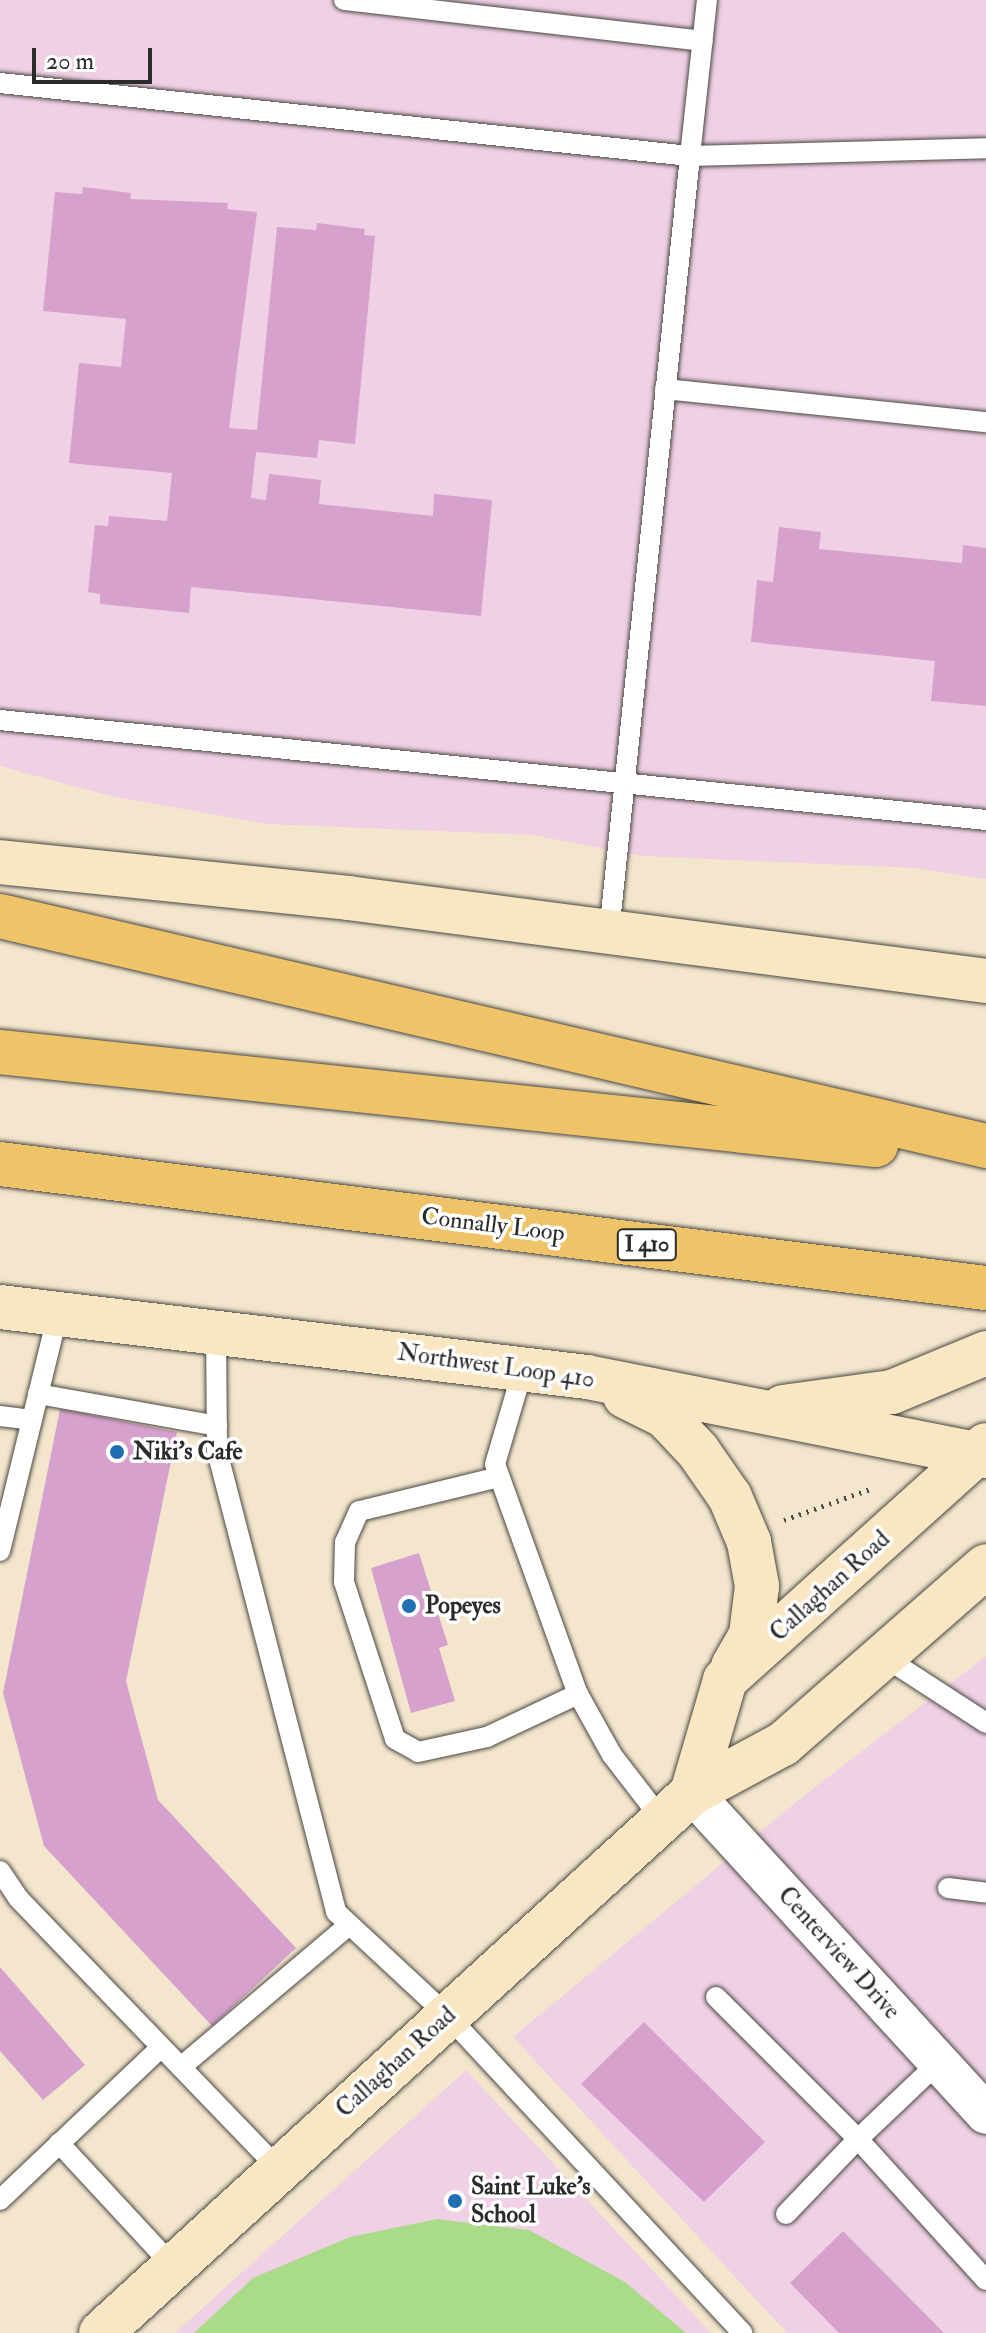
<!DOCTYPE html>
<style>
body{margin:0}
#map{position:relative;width:986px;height:2333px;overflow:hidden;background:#f4e6cd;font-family:"IM FELL Double Pica",serif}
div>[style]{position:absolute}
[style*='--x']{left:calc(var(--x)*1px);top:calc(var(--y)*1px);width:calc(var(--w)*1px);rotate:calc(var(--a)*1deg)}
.built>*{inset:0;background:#f0d0e5}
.green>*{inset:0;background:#aadb89}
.building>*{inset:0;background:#d7a1ce}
.path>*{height:5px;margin-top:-2.5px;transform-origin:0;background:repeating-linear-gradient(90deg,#494743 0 2px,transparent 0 8px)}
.roads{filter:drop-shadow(0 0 2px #494743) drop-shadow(0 0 2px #494743)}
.service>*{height:20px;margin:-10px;padding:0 10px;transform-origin:10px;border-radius:10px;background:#fff}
.minor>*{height:40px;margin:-20px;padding:0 20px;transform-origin:20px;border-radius:20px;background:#fff}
.secondary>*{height:44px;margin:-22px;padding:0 22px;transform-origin:22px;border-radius:22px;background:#f9e7c3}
.motorway>*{height:44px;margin:-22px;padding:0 22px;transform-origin:22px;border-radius:22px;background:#efc469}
.dots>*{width:22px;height:22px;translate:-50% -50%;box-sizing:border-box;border:4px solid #fff;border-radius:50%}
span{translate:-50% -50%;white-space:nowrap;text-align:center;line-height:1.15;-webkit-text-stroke:7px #fff;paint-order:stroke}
.shield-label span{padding:2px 6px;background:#fff;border:2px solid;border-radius:6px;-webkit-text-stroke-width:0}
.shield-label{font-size:22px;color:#2b2b2b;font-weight:700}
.street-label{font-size:24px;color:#2b2b2b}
.poi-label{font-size:24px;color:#2b2b2b;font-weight:700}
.left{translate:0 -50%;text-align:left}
.scale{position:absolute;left:32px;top:48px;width:120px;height:36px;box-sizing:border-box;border:4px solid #2b2b2b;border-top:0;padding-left:10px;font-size:24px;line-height:28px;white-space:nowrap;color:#2b2b2b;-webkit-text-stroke:6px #fff;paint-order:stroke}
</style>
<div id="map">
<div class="built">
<i style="clip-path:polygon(0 0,986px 0,986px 879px,914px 868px,642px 856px,532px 835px,267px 824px,110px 796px,0 766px)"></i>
<i style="clip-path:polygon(986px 1656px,986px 2333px,787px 2333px,513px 2037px,806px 1794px)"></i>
<i style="clip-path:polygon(466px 2070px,711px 2333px,175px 2333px)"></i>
</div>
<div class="green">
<i style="clip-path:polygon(437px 2219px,529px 2230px,625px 2282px,686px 2333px,194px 2333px,253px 2278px,350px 2237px)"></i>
</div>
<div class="building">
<i style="clip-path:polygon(83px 187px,131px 193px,130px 199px,228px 203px,227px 209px,257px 212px,229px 428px,257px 430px,277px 227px,316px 230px,317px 223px,365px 229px,364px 235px,375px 236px,355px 444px,319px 440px,317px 458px,256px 452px,251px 498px,266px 500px,269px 474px,321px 480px,319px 504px,433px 516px,434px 494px,492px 500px,481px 616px,191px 587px,189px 613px,100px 604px,100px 594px,88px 592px,95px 525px,108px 526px,109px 516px,167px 521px,172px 473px,69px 463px,79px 363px,121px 367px,126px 319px,43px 311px,55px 192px,82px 194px)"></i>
<i style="clip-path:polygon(779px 527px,821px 532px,819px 549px,962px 563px,963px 545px,986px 548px,986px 706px,931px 701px,935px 661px,751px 642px,757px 580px,773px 582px)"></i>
<i style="clip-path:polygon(60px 1409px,177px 1432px,126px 1681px,158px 1800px,296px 1948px,212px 2026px,44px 1846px,3px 1693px)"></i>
<i style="clip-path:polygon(419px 1553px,448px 1645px,439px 1648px,455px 1701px,411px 1713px,371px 1568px)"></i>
<i style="clip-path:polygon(0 1967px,85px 2065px,43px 2100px,0 2051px)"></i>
<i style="clip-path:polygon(644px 2022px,765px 2142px,704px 2202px,581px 2084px)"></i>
<i style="clip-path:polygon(843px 2231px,944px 2333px,839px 2333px,790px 2283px)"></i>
</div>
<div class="path">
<i style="--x:784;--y:1520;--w:95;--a:-19.8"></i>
</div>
<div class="roads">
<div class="service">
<i style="--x:344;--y:0;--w:361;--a:6.5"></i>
<i style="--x:0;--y:83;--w:694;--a:6.04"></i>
<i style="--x:690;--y:156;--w:157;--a:-83.8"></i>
<i style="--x:665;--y:389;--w:323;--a:5.9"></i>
<i style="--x:0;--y:720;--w:991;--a:5.79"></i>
<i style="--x:609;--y:933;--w:781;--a:-84.05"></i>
<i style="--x:690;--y:156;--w:296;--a:-1.5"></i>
<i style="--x:216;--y:1330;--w:121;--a:89.5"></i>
<i style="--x:217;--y:1451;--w:476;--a:75.5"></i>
<i style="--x:336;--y:1912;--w:151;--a:42.9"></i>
<i style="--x:447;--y:2015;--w:434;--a:47.1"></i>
<i style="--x:523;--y:1369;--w:99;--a:106.4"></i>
<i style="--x:495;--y:1464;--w:245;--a:70.2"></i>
<i style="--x:578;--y:1694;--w:70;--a:60.9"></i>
<i style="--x:612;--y:1755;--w:82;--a:52.4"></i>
<i style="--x:38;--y:1394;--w:182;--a:10.1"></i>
<i style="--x:0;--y:1416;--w:32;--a:7"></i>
<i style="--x:499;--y:1477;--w:144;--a:166.3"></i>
<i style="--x:359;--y:1511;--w:34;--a:114"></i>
<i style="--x:345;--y:1542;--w:40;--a:91.4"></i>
<i style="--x:344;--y:1582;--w:165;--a:72"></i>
<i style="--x:395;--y:1739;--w:26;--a:29"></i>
<i style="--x:418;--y:1752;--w:71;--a:-12.3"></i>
<i style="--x:487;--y:1737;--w:101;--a:-25.3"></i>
<i style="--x:0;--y:1551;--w:245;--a:-76.3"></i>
<i style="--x:883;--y:1656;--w:123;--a:33"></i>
<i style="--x:0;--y:1871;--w:32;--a:56"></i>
<i style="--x:18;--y:1898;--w:376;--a:46.1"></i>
<i style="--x:948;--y:1888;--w:38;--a:7"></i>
<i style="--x:716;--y:1997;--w:201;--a:45"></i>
<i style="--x:858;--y:2139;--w:112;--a:-43.5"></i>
<i style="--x:181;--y:2067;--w:220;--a:-40.2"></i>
<i style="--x:59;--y:2143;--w:168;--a:47.2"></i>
<i style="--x:0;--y:2200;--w:222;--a:-43.5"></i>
<i style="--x:786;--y:2214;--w:104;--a:-46.2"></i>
<i style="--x:858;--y:2139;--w:190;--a:47.8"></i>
</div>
<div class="minor">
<i style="--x:692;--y:1793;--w:435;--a:47.5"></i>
</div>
<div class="secondary">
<i style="--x:0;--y:862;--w:350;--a:5.9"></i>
<i style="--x:348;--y:898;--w:643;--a:7.41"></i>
<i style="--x:0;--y:1307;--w:591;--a:6.8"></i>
<i style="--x:587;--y:1377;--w:407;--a:11.2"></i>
<i style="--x:625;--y:1396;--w:45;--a:26.6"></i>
<i style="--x:665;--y:1416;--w:48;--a:46.7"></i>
<i style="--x:698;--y:1451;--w:56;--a:55.2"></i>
<i style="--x:730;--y:1497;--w:49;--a:67.1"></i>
<i style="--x:749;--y:1542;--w:45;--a:79.7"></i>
<i style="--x:757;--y:1586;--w:49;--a:97"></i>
<i style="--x:751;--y:1635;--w:36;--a:120"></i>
<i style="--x:783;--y:1407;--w:110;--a:-7.8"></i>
<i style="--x:892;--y:1392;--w:102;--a:-22.5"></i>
<i style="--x:692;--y:1793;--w:118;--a:-73.7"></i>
<i style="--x:725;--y:1680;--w:351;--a:-42"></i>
<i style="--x:101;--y:2333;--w:801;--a:-42.42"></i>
<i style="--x:692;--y:1793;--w:103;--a:-28.3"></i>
<i style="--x:783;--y:1744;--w:270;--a:-41.2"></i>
</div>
<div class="motorway">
<i style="--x:0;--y:916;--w:1012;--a:13.13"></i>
<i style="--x:0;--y:1052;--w:881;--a:6.06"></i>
<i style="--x:0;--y:1164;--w:994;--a:7.17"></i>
</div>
</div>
<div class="dots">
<i style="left:117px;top:1452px;background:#1f6fb2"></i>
<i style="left:409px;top:1606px;background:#1f6fb2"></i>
<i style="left:455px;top:2201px;background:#1f6fb2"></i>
</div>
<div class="shield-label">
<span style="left:647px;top:1245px">I 410</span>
</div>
<div class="street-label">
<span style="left:493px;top:1225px;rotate:7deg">Connally Loop</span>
<span style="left:496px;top:1366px;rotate:8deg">Northwest Loop 410</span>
<span style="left:830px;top:1586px;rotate:-42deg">Callaghan Road</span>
<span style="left:839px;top:1953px;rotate:48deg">Centerview Drive</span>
<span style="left:396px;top:2062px;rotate:-42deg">Callaghan Road</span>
</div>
<div class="poi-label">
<span class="left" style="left:133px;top:1452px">Niki's Cafe</span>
<span class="left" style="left:425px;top:1606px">Popeyes</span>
<span class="left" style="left:471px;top:2201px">Saint Luke's<br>School</span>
</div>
<div class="scale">20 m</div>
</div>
